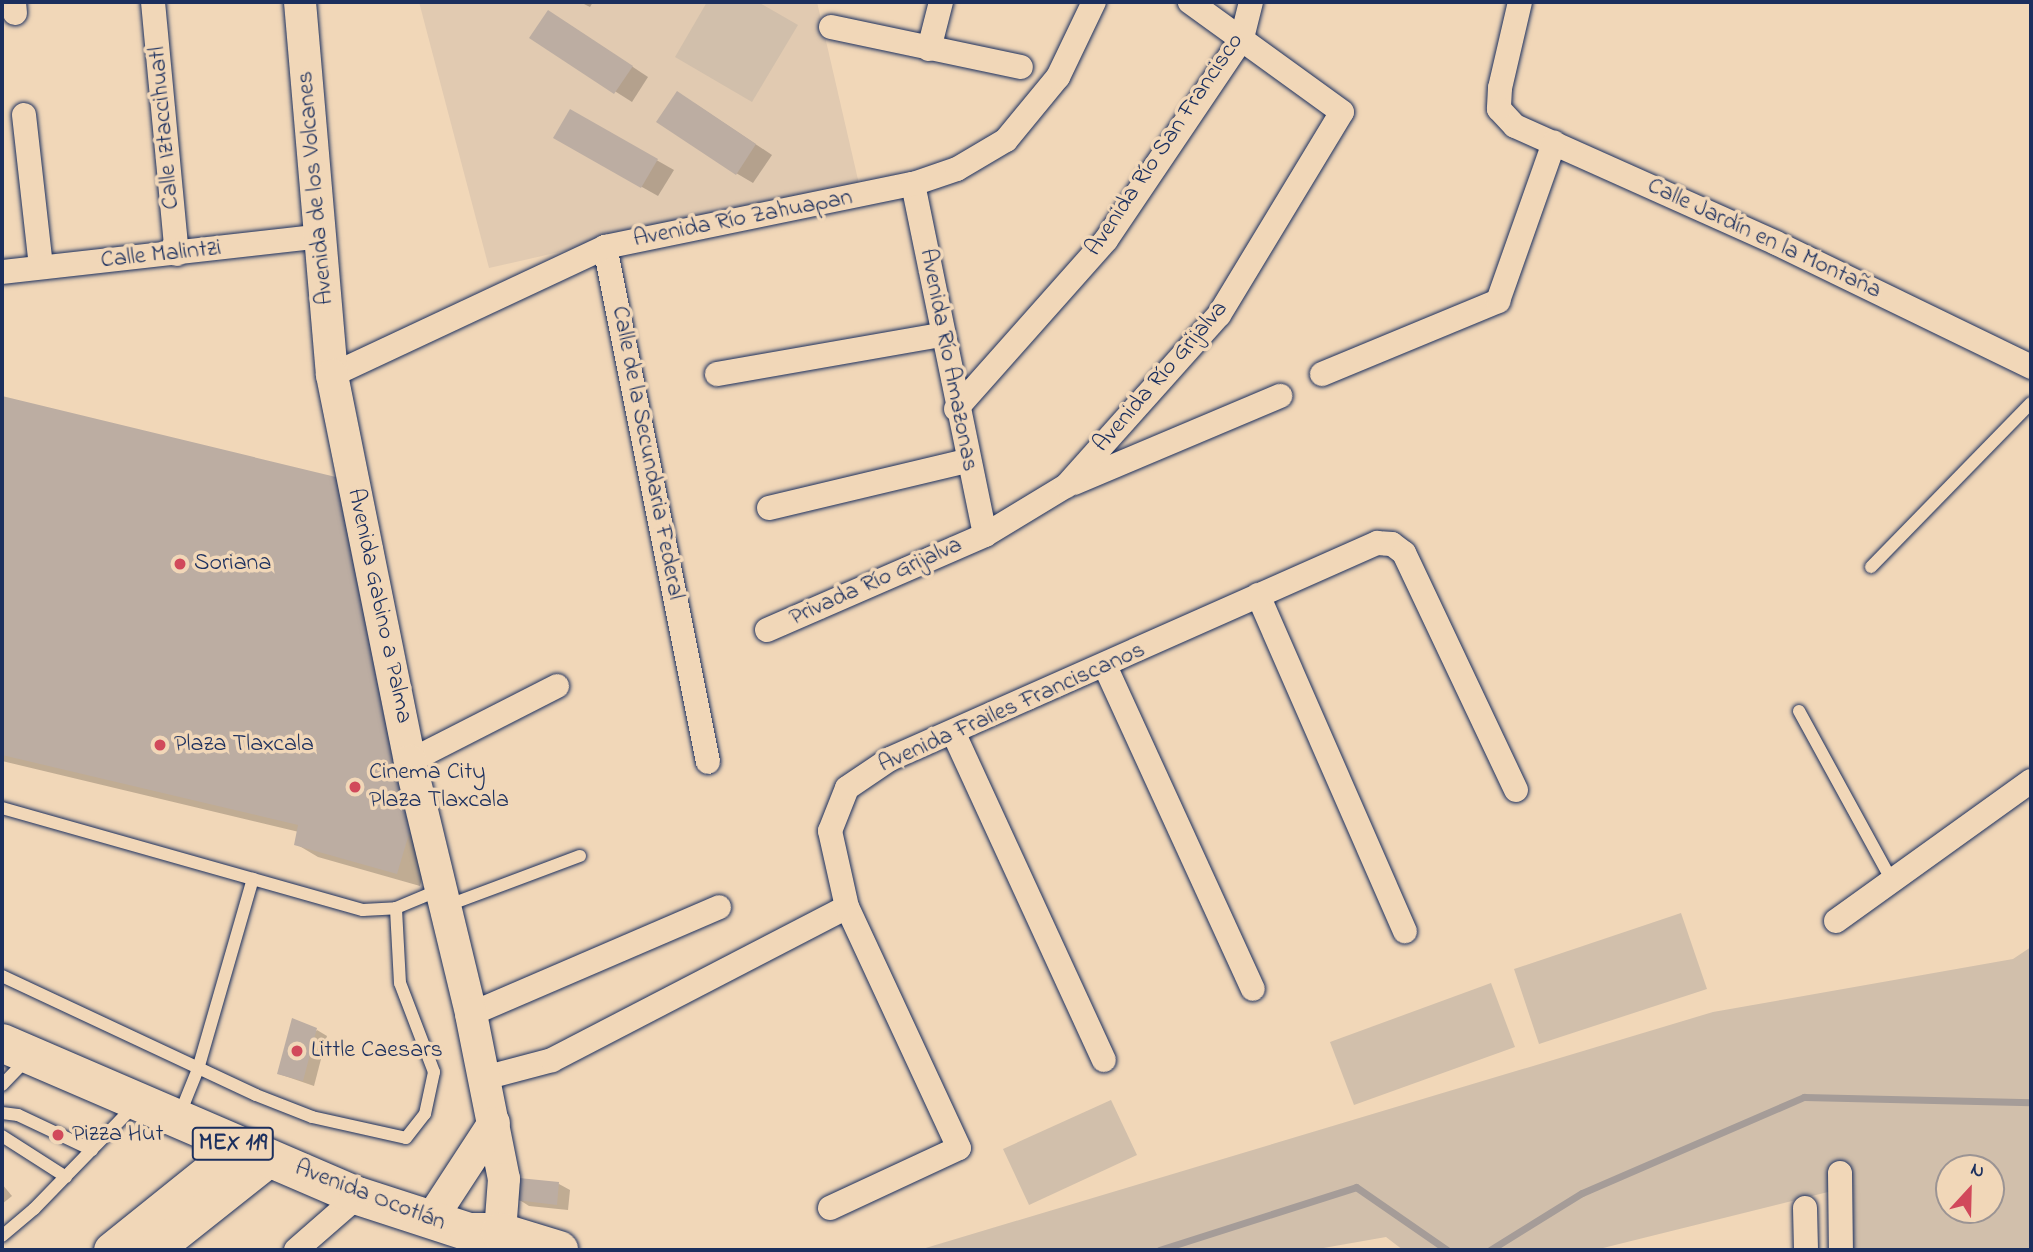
<!DOCTYPE html>
<meta charset="utf-8">
<style>
body{margin:0}
#map{position:relative;width:2033px;height:1252px;overflow:hidden;background:#f1d7b8;font-family:"Indie Flower",sans-serif}
div>[style]{position:absolute}
[style*='--x']{left:calc(var(--x)*1px);top:calc(var(--y)*1px);width:calc(var(--w)*1px);rotate:calc(var(--a)*1deg)}
.built>*{inset:0;background:#e1cab1}
.green>*{inset:0;background:#d1bfab}
.shadow>*{inset:0;background:#0003}
.stream>*{height:7px;margin:-3.5px;padding:0 3.5px;transform-origin:3.5px;border-radius:3.5px;background:#a59c98}
.building>*{inset:0;background:#bcada2}
.roads{filter:drop-shadow(0 0 2px #1b2f5e) drop-shadow(0 0 2px #1b2f5e)}
.service>*{height:12px;margin:-6px;padding:0 6px;transform-origin:6px;border-radius:6px;background:#f1d7b8}
.minor>*{height:24px;margin:-12px;padding:0 12px;transform-origin:12px;border-radius:12px;background:#f1d7b8}
.tertiary>*{height:32px;margin:-16px;padding:0 16px;transform-origin:16px;border-radius:16px;background:#f1d7b8}
.secondary>*{height:35px;margin:-17.5px;padding:0 17.5px;transform-origin:17.5px;border-radius:17.5px;background:#f1d7b8}
.primary>*{height:38px;margin:-19px;padding:0 19px;transform-origin:19px;border-radius:19px;background:#f1d7b8}
.dots>*{width:19px;height:19px;translate:-50% -50%;box-sizing:border-box;border:4px solid #f1d7b8;border-radius:50%}
span{translate:-50% -50%;white-space:nowrap;text-align:center;line-height:1.15;-webkit-text-stroke:7px #f1d7b8;paint-order:stroke}
.shield-label span{padding:2px 5px;background:#f1d7b8;border:2px solid;border-radius:5px;-webkit-text-stroke-width:0}
.shield-label{font-size:23px;color:#1b2f5e;font-weight:700}
.street-label{font-size:24px;color:#1b2f5e}
.poi-label{font-size:24px;color:#1b2f5e}
.left{translate:0 -50%;text-align:left}
.frame{position:absolute;inset:0;border:4px solid #1b2f5e;pointer-events:none}
.north{position:absolute;left:1935px;top:1154px;width:70px;height:70px;box-sizing:border-box;background:#f1d7b8;border:2px solid #9b9494;border-radius:50%;rotate:22deg;font-size:19px;font-weight:700;line-height:28px;text-align:center;color:#1b2f5e}
.north::after{content:'';display:block;margin:auto;width:24px;height:32px;background:#d1495b;clip-path:polygon(50% 0,100% 100%,50% 72%,0 100%)}
</style>
<div id="map">
<div class="built">
<i style="clip-path:polygon(419px 2px,817px 2px,859px 184px,489px 268px)"></i>
</div>
<div class="green">
<i style="clip-path:polygon(707px 2px,758px 2px,798px 25px,752px 102px,675px 57px)"></i>
<i style="clip-path:polygon(1681px 913px,1707px 989px,1539px 1044px,1514px 969px)"></i>
<i style="clip-path:polygon(evenodd,2031px 947px,2031px 1250px,1850px 1250px,1848px 1187px,1595px 1250px,1403px 1250px,1386px 1237px,1312px 1250px,919px 1250px,1713px 1012px,2013px 959px,2031px 947px,1949px 1168px,1991px 1168px,1991px 1210px,1949px 1210px,1949px 1168px)"></i>
<i style="clip-path:polygon(1491px 983px,1515px 1047px,1354px 1105px,1330px 1042px)"></i>
<i style="clip-path:polygon(1111px 1100px,1137px 1155px,1029px 1205px,1003px 1149px)"></i>
</div>
<div class="shadow">
<i style="clip-path:polygon(580px 2px,593px 2px,590px 7px)"></i>
<i style="clip-path:polygon(565px 22px,648px 77px,632px 102px,531px 38px)"></i>
<i style="clip-path:polygon(694px 103px,772px 155px,753px 183px,736px 173px)"></i>
<i style="clip-path:polygon(570px 111px,674px 170px,658px 196px,555px 138px)"></i>
<i style="clip-path:polygon(2px 398px,340px 479px,433px 841px,420px 886px,318px 857px,296px 844px,299px 832px,2px 761px)"></i>
<i style="clip-path:polygon(317px 1030px,327px 1036px,314px 1086px,279px 1074px)"></i>
<i style="clip-path:polygon(2px 1184px,12px 1196px,2px 1204px)"></i>
<i style="clip-path:polygon(559px 1184px,570px 1190px,568px 1210px,529px 1206px,518px 1199px)"></i>
</div>
<div class="stream">
<i style="--x:1159;--y:1250;--w:207;--a:-17.7"></i>
<i style="--x:1356;--y:1187;--w:111;--a:34.7"></i>
<i style="--x:1490;--y:1250;--w:108;--a:-31.8"></i>
<i style="--x:1582;--y:1193;--w:242;--a:-23.4"></i>
<i style="--x:1804;--y:1097;--w:227;--a:1.3"></i>
</div>
<div class="building">
<i style="clip-path:polygon(548px 10px,633px 66px,614px 94px,529px 38px)"></i>
<i style="clip-path:polygon(677px 91px,756px 144px,736px 175px,656px 122px)"></i>
<i style="clip-path:polygon(570px 109px,658px 159px,641px 188px,553px 138px)"></i>
<i style="clip-path:polygon(2px 396px,340px 478px,411px 827px,397px 874px,294px 845px,298px 825px,2px 755px)"></i>
<i style="clip-path:polygon(292px 1018px,317px 1028px,303px 1081px,277px 1074px)"></i>
<i style="clip-path:polygon(519px 1178px,559px 1182px,557px 1205px,516px 1200px)"></i>
</div>
<div class="roads">
<div class="service">
<i style="--x:1871;--y:567;--w:229;--a:-45.7"></i>
<i style="--x:1799;--y:711;--w:194;--a:61.3"></i>
<i style="--x:2;--y:808;--w:375;--a:15.8"></i>
<i style="--x:363;--y:910;--w:33;--a:-3"></i>
<i style="--x:396;--y:908;--w:47;--a:-22.7"></i>
<i style="--x:446;--y:906;--w:143;--a:-20.5"></i>
<i style="--x:2;--y:976;--w:280;--a:25.1"></i>
<i style="--x:256;--y:1095;--w:60;--a:21.4"></i>
<i style="--x:312;--y:1117;--w:96;--a:12.6"></i>
<i style="--x:406;--y:1138;--w:31;--a:-52"></i>
<i style="--x:425;--y:1114;--w:43;--a:-77.9"></i>
<i style="--x:434;--y:1072;--w:95;--a:-110.9"></i>
<i style="--x:400;--y:983;--w:75;--a:-93.1"></i>
<i style="--x:2;--y:1085;--w:36;--a:-46"></i>
<i style="--x:2;--y:1113;--w:16;--a:7"></i>
<i style="--x:18;--y:1115;--w:82;--a:25.3"></i>
<i style="--x:179;--y:1116;--w:51;--a:-68"></i>
<i style="--x:198;--y:1069;--w:198;--a:-73.9"></i>
<i style="--x:2;--y:1136;--w:76;--a:32.6"></i>
<i style="--x:2;--y:1236;--w:42;--a:-40.2"></i>
<i style="--x:34;--y:1209;--w:145;--a:-45.8"></i>
</div>
<div class="minor">
<i style="--x:14;--y:2;--w:11;--a:85"></i>
<i style="--x:153;--y:2;--w:253;--a:84.6"></i>
<i style="--x:1520;--y:2;--w:88;--a:103.1"></i>
<i style="--x:1500;--y:88;--w:21;--a:93"></i>
<i style="--x:1499;--y:109;--w:23;--a:47"></i>
<i style="--x:1515;--y:126;--w:286;--a:24.1"></i>
<i style="--x:1776;--y:243;--w:284;--a:25.9"></i>
<i style="--x:831;--y:27;--w:194;--a:11.9"></i>
<i style="--x:929;--y:49;--w:49;--a:-75.7"></i>
<i style="--x:24;--y:115;--w:153;--a:83.6"></i>
<i style="--x:913;--y:184;--w:358;--a:78.4"></i>
<i style="--x:605;--y:247;--w:525;--a:78.69"></i>
<i style="--x:2;--y:272;--w:321;--a:-6.4"></i>
<i style="--x:717;--y:374;--w:227;--a:-9.9"></i>
<i style="--x:1322;--y:374;--w:191;--a:-22.5"></i>
<i style="--x:1498;--y:301;--w:168;--a:-70.5"></i>
<i style="--x:332;--y:375;--w:302;--a:-25.1"></i>
<i style="--x:605;--y:247;--w:314;--a:-11.6"></i>
<i style="--x:913;--y:184;--w:46;--a:-18.8"></i>
<i style="--x:957;--y:169;--w:57;--a:-30.6"></i>
<i style="--x:1006;--y:140;--w:82;--a:-50.5"></i>
<i style="--x:1058;--y:77;--w:83;--a:-64.4"></i>
<i style="--x:956;--y:409;--w:226;--a:-48.4"></i>
<i style="--x:1106;--y:240;--w:244;--a:-56"></i>
<i style="--x:1242;--y:38;--w:37;--a:-76"></i>
<i style="--x:1074;--y:483;--w:224;--a:-22.9"></i>
<i style="--x:769;--y:508;--w:204;--a:-13.4"></i>
<i style="--x:1258;--y:595;--w:367;--a:66.4"></i>
<i style="--x:767;--y:630;--w:238;--a:-23.5"></i>
<i style="--x:985;--y:535;--w:95;--a:-31.2"></i>
<i style="--x:1066;--y:486;--w:229;--a:-48.2"></i>
<i style="--x:1219;--y:315;--w:237;--a:-58.8"></i>
<i style="--x:1342;--y:112;--w:188;--a:-144.1"></i>
<i style="--x:1105;--y:666;--w:355;--a:65.4"></i>
<i style="--x:953;--y:732;--w:361;--a:65.3"></i>
<i style="--x:410;--y:761;--w:165;--a:-27"></i>
<i style="--x:1836;--y:921;--w:240;--a:-35.7"></i>
<i style="--x:471;--y:1014;--w:270;--a:-23.3"></i>
<i style="--x:484;--y:1078;--w:70;--a:-14.8"></i>
<i style="--x:552;--y:1060;--w:332;--a:-27.4"></i>
<i style="--x:1840;--y:1173;--w:77;--a:89.3"></i>
<i style="--x:830;--y:1208;--w:142;--a:-24.9"></i>
<i style="--x:959;--y:1148;--w:266;--a:-114.9"></i>
<i style="--x:847;--y:907;--w:78;--a:-102.6"></i>
<i style="--x:830;--y:831;--w:46;--a:-68.4"></i>
<i style="--x:847;--y:788;--w:52;--a:-34"></i>
<i style="--x:890;--y:759;--w:533;--a:-23.92"></i>
<i style="--x:1377;--y:543;--w:15;--a:4"></i>
<i style="--x:1392;--y:544;--w:15;--a:37"></i>
<i style="--x:1404;--y:553;--w:262;--a:64.7"></i>
<i style="--x:1805;--y:1208;--w:42;--a:88.6"></i>
<i style="--x:296;--y:1250;--w:82;--a:-41.1"></i>
</div>
<div class="tertiary">
<i style="--x:300;--y:2;--w:374;--a:85.1"></i>
<i style="--x:332;--y:375;--w:394;--a:78.6"></i>
<i style="--x:410;--y:761;--w:260;--a:76.4"></i>
<i style="--x:471;--y:1014;--w:168;--a:78.7"></i>
<i style="--x:504;--y:1179;--w:53;--a:94.3"></i>
<i style="--x:500;--y:1232;--w:20;--a:114"></i>
<i style="--x:430;--y:1221;--w:117;--a:-56.9"></i>
</div>
<div class="secondary">
<i style="--x:111;--y:1250;--w:164;--a:-38.8"></i>
<i style="--x:154;--y:1250;--w:148;--a:-38.4"></i>
</div>
<div class="primary">
<i style="--x:2;--y:1043;--w:387;--a:23.3"></i>
<i style="--x:358;--y:1196;--w:117;--a:18"></i>
<i style="--x:469;--y:1232;--w:31;--a:0"></i>
<i style="--x:500;--y:1232;--w:62;--a:17"></i>
</div>
</div>
<div class="dots">
<i style="left:180px;top:564px;background:#d1495b"></i>
<i style="left:160px;top:745px;background:#d1495b"></i>
<i style="left:355px;top:787px;background:#d1495b"></i>
<i style="left:297px;top:1051px;background:#d1495b"></i>
<i style="left:58px;top:1135px;background:#d1495b"></i>
</div>
<div class="shield-label">
<span style="left:233px;top:1144px">MEX 119</span>
</div>
<div class="street-label">
<span style="left:165px;top:128px;rotate:-95deg">Calle Iztaccihuatl</span>
<span style="left:1165px;top:145px;rotate:-56deg">Avenida Río San Francisco</span>
<span style="left:316px;top:188px;rotate:-95deg">Avenida de los Volcanes</span>
<span style="left:743px;top:219px;rotate:-11deg">Avenida Río Zahuapan</span>
<span style="left:1764px;top:239px;rotate:25deg">Calle Jardín en la Montaña</span>
<span style="left:161px;top:255px;rotate:-6deg">Calle Malintzi</span>
<span style="left:948px;top:360px;rotate:79deg">Avenida Río Amazonas</span>
<span style="left:1161px;top:377px;rotate:-49deg">Avenida Río Grijalva</span>
<span style="left:647px;top:453px;rotate:79deg">Calle de la Secundaria Federal</span>
<span style="left:876px;top:582px;rotate:-24deg">Privada Río Grijalva</span>
<span style="left:379px;top:606px;rotate:78deg">Avenida Gabino a Palma</span>
<span style="left:1012px;top:708px;rotate:-24deg">Avenida Frailes Franciscanos</span>
<span style="left:370px;top:1196px;rotate:21deg">Avenida Ocotlán</span>
</div>
<div class="poi-label">
<span class="left" style="left:194px;top:564px">Soriana</span>
<span class="left" style="left:174px;top:745px">Plaza Tlaxcala</span>
<span class="left" style="left:369px;top:787px">Cinema City<br>Plaza Tlaxcala</span>
<span class="left" style="left:311px;top:1051px">Little Caesars</span>
<span class="left" style="left:72px;top:1135px">Pizza Hut</span>
</div>
<div class="frame"></div>
<div class="north">N</div>
</div>
